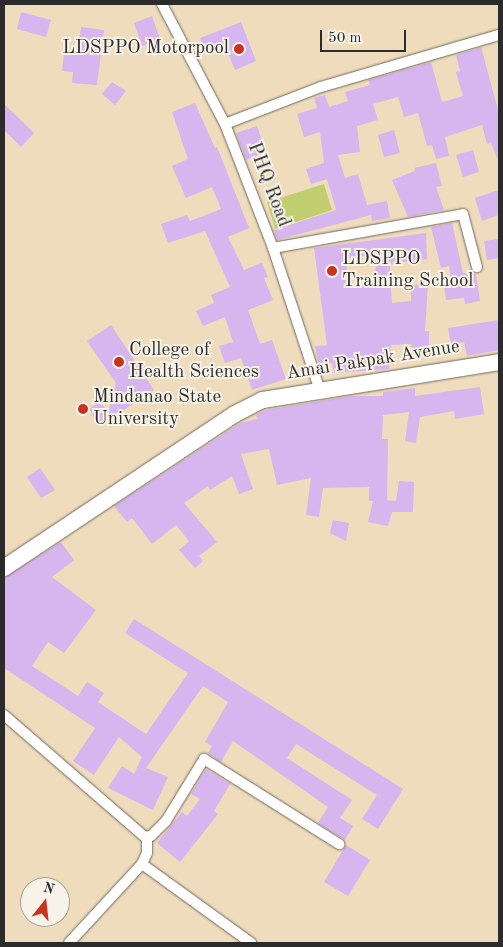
<!DOCTYPE html>
<style>
body{margin:0}
#map{position:relative;width:503px;height:947px;overflow:hidden;background:#efdcbc;font-family:"Old Standard TT",serif}
div>[style]{position:absolute}
[style*='--x']{left:calc(var(--x)*1px);top:calc(var(--y)*1px);width:calc(var(--w)*1px);rotate:calc(var(--a)*1deg)}
.green>*{inset:0;background:#c2cf70}
.building>*{inset:0;background:#d7b5ee}
.roads{filter:drop-shadow(0 0 1px #70695e) drop-shadow(0 0 1px #70695e)}
.minor>*{height:10px;margin:-5px;padding:0 5px;transform-origin:5px;border-radius:5px;background:#fff}
.trunk>*{height:16px;margin:-8px;padding:0 8px;transform-origin:8px;border-radius:8px;background:#fff}
.dots>*{width:14px;height:14px;translate:-50% -50%;box-sizing:border-box;border:2px solid #f7f3e8;border-radius:50%}
span{translate:-50% -50%;white-space:nowrap;text-align:center;line-height:1.15;-webkit-text-stroke:4px #f7f3e8;paint-order:stroke}
.poi-label{font-size:19px;color:#2b2b2b}
.right{translate:-100% -50%;text-align:right}
.left{translate:0 -50%;text-align:left}
.street-label{font-size:19px;color:#2b2b2b}
.frame{position:absolute;inset:0;border:5px solid #2b2b2b;pointer-events:none}
.north{position:absolute;left:20px;top:877px;width:50px;height:50px;box-sizing:border-box;background:#f7f3e8;border:1px solid #a5a39c;border-radius:50%;rotate:16deg;font-size:14px;font-weight:700;line-height:20px;text-align:center;color:#2b2b2b}
.north::after{content:'';display:block;margin:auto;width:18px;height:22px;background:#c8321e;clip-path:polygon(50% 0,100% 100%,50% 72%,0 100%)}
.scale{position:absolute;left:320px;top:30px;width:86px;height:22px;box-sizing:border-box;border:2px solid #2b2b2b;border-top:0;padding-left:6px;font-size:15px;line-height:18px;white-space:nowrap;color:#2b2b2b;-webkit-text-stroke:4px #f7f3e8;paint-order:stroke}
</style>
<div id="map">
<div class="green">
<i style="clip-path:polygon(324px 184px,332px 210px,275px 229px,267px 202px)"></i>
</div>
<div class="building">
<i style="clip-path:polygon(21px 12px,51px 20px,46px 37px,17px 29px)"></i>
<i style="clip-path:polygon(152px 16px,160px 39px,142px 46px,134px 23px)"></i>
<i style="clip-path:polygon(241px 22px,256px 61px,235px 70px,225px 46px,206px 53px,200px 38px)"></i>
<i style="clip-path:polygon(81px 27px,104px 30px,97px 85px,72px 83px,73px 72px,62px 71px,64px 53px,78px 54px)"></i>
<i style="clip-path:polygon(481px 47px,499px 114px,499px 163px,491px 143px,487px 144px,482px 125px,445px 137px,449px 156px,436px 159px,432px 145px,427px 146px,418px 113px,404px 117px,398px 97px,373px 104px,378px 120px,357px 126px,360px 152px,338px 155px,345px 178px,358px 174px,367px 205px,387px 201px,390px 218px,372px 221px,371px 215px,277px 240px,274px 230px,336px 210px,327px 179px,311px 184px,306px 169px,324px 163px,320px 132px,304px 137px,297px 114px,317px 108px,314px 98px,325px 95px,329px 107px,348px 101px,345px 92px,370px 85px,368px 80px,431px 62px,442px 102px,463px 96px,456px 72px,460px 71px,456px 55px)"></i>
<i style="clip-path:polygon(112px 82px,126px 91px,115px 105px,102px 94px)"></i>
<i style="clip-path:polygon(195px 103px,215px 148px,217px 147px,249px 228px,228px 237px,244px 270px,262px 263px,268px 277px,264px 278px,273px 300px,248px 310px,260px 344px,272px 340px,286px 379px,252px 390px,241px 358px,225px 363px,219px 346px,233px 342px,225px 317px,203px 326px,196px 311px,214px 303px,211px 295px,230px 287px,205px 231px,168px 243px,161px 224px,187px 215px,190px 221px,221px 209px,212px 187px,186px 198px,172px 166px,188px 159px,172px 112px)"></i>
<i style="clip-path:polygon(4px 104px,34px 133px,21px 147px,4px 130px)"></i>
<i style="clip-path:polygon(257px 126px,266px 152px,246px 160px,236px 133px)"></i>
<i style="clip-path:polygon(394px 130px,400px 153px,384px 157px,378px 135px)"></i>
<i style="clip-path:polygon(473px 150px,479px 172px,463px 177px,456px 155px)"></i>
<i style="clip-path:polygon(436px 163px,442px 186px,436px 187px,444px 210px,408px 217px,392px 180px,415px 171px,414px 168px)"></i>
<i style="clip-path:polygon(499px 190px,499px 215px,482px 221px,475px 198px)"></i>
<i style="clip-path:polygon(452px 223px,463px 273px,476px 274px,480px 301px,465px 304px,464px 298px,446px 300px,444px 285px,452px 284px,449px 266px,441px 268px,431px 227px)"></i>
<i style="clip-path:polygon(evenodd,426px 233px,427px 259px,390px 264px,390px 279px,392px 303px,411px 301px,411px 285px,428px 284px,425px 331px,429px 331px,429px 351px,412px 351px,411px 344px,391px 345px,389px 369px,334px 373px,332px 363px,319px 365px,315px 346px,327px 345px,314px 248px,426px 233px,374px 255px,377px 282px,348px 286px,346px 258px,374px 255px)"></i>
<i style="clip-path:polygon(499px 239px,499px 258px,487px 260px,484px 241px)"></i>
<i style="clip-path:polygon(499px 320px,499px 350px,467px 356px,464px 342px,451px 345px,448px 328px)"></i>
<i style="clip-path:polygon(111px 325px,154px 390px,100px 426px,89px 409px,100px 401px,108px 412px,116px 383px,87px 341px)"></i>
<i style="clip-path:polygon(480px 387px,484px 414px,455px 419px,454px 411px,420px 417px,416px 443px,405px 441px,409px 412px,383px 415px,382px 439px,388px 439px,387px 500px,396px 501px,399px 481px,414px 482px,413px 512px,392px 512px,388px 526px,368px 522px,373px 501px,369px 501px,369px 487px,323px 488px,319px 517px,306px 515px,311px 478px,277px 485px,269px 449px,241px 454px,253px 489px,239px 494px,232px 476px,210px 490px,208px 486px,184px 503px,217px 542px,199px 556px,203px 561px,195px 568px,179px 550px,189px 541px,176px 525px,152px 544px,132px 518px,127px 522px,114px 506px,240px 423px,257px 419px,256px 415px,266px 410px,351px 396px,383px 396px,383px 392px,415px 388px,415px 396px)"></i>
<i style="clip-path:polygon(40px 468px,55px 490px,41px 498px,27px 477px)"></i>
<i style="clip-path:polygon(333px 520px,349px 523px,346px 541px,330px 533px)"></i>
<i style="clip-path:polygon(61px 542px,74px 560px,52px 577px,96px 610px,64px 653px,48px 642px,32px 666px,78px 696px,87px 682px,104px 693px,98px 702px,146px 734px,188px 673px,125px 633px,134px 619px,403px 789px,378px 829px,362px 819px,377px 795px,296px 744px,287px 758px,352px 800px,340px 818px,353px 826px,345px 840px,318px 823px,328px 807px,233px 741px,221px 762px,208px 753px,212px 746px,205px 742px,228px 702px,203px 686px,146px 768px,168px 777px,153px 810px,108px 788px,122px 766px,134px 774px,142px 757px,119px 737px,94px 775px,73px 761px,95px 728px,4px 668px,4px 578px)"></i>
<i style="clip-path:polygon(206px 769px,230px 784px,214px 811px,218px 814px,180px 862px,157px 843px,182px 812px,187px 816px,200px 799px,191px 794px)"></i>
<i style="clip-path:polygon(346px 845px,370px 860px,348px 896px,324px 882px)"></i>
</div>
<div class="roads">
<div class="minor">
<i style="--x:162;--y:4;--w:136;--a:62.3"></i>
<i style="--x:225;--y:124;--w:133;--a:68.8"></i>
<i style="--x:273;--y:248;--w:147;--a:71.8"></i>
<i style="--x:225;--y:124;--w:103;--a:-21.1"></i>
<i style="--x:321;--y:87;--w:185;--a:-16.3"></i>
<i style="--x:273;--y:248;--w:193;--a:-10.1"></i>
<i style="--x:463;--y:214;--w:55;--a:75.2"></i>
<i style="--x:4;--y:715;--w:186;--a:40.9"></i>
<i style="--x:145;--y:837;--w:6;--a:-9"></i>
<i style="--x:151;--y:836;--w:21;--a:-45"></i>
<i style="--x:166;--y:821;--w:73;--a:-58.5"></i>
<i style="--x:204;--y:759;--w:160;--a:32.2"></i>
<i style="--x:142;--y:864;--w:135;--a:35.9"></i>
<i style="--x:69;--y:943;--w:108;--a:-47.3"></i>
<i style="--x:142;--y:864;--w:12;--a:-66"></i>
<i style="--x:147;--y:853;--w:16;--a:-90"></i>
</div>
<div class="trunk">
<i style="--x:4;--y:568;--w:278;--a:-33.7"></i>
<i style="--x:235;--y:414;--w:31;--a:-27"></i>
<i style="--x:263;--y:400;--w:239;--a:-9.1"></i>
</div>
</div>
<div class="dots">
<i style="left:239px;top:49px;background:#c8321e"></i>
<i style="left:332px;top:271px;background:#c8321e"></i>
<i style="left:119px;top:362px;background:#c8321e"></i>
<i style="left:83px;top:409px;background:#c8321e"></i>
</div>
<div class="poi-label">
<span class="right" style="left:229px;top:49px">LDSPPO Motorpool</span>
<span class="left" style="left:342px;top:271px">LDSPPO<br>Training School</span>
<span class="left" style="left:129px;top:362px">College of<br>Health Sciences</span>
<span class="left" style="left:93px;top:409px">Mindanao State<br>University</span>
</div>
<div class="street-label">
<span style="left:268px;top:185px;rotate:69deg">PHQ Road</span>
<span style="left:373px;top:361px;rotate:-9deg">Amai Pakpak Avenue</span>
</div>
<div class="frame"></div>
<div class="north">N</div>
<div class="scale">50 m</div>
</div>
